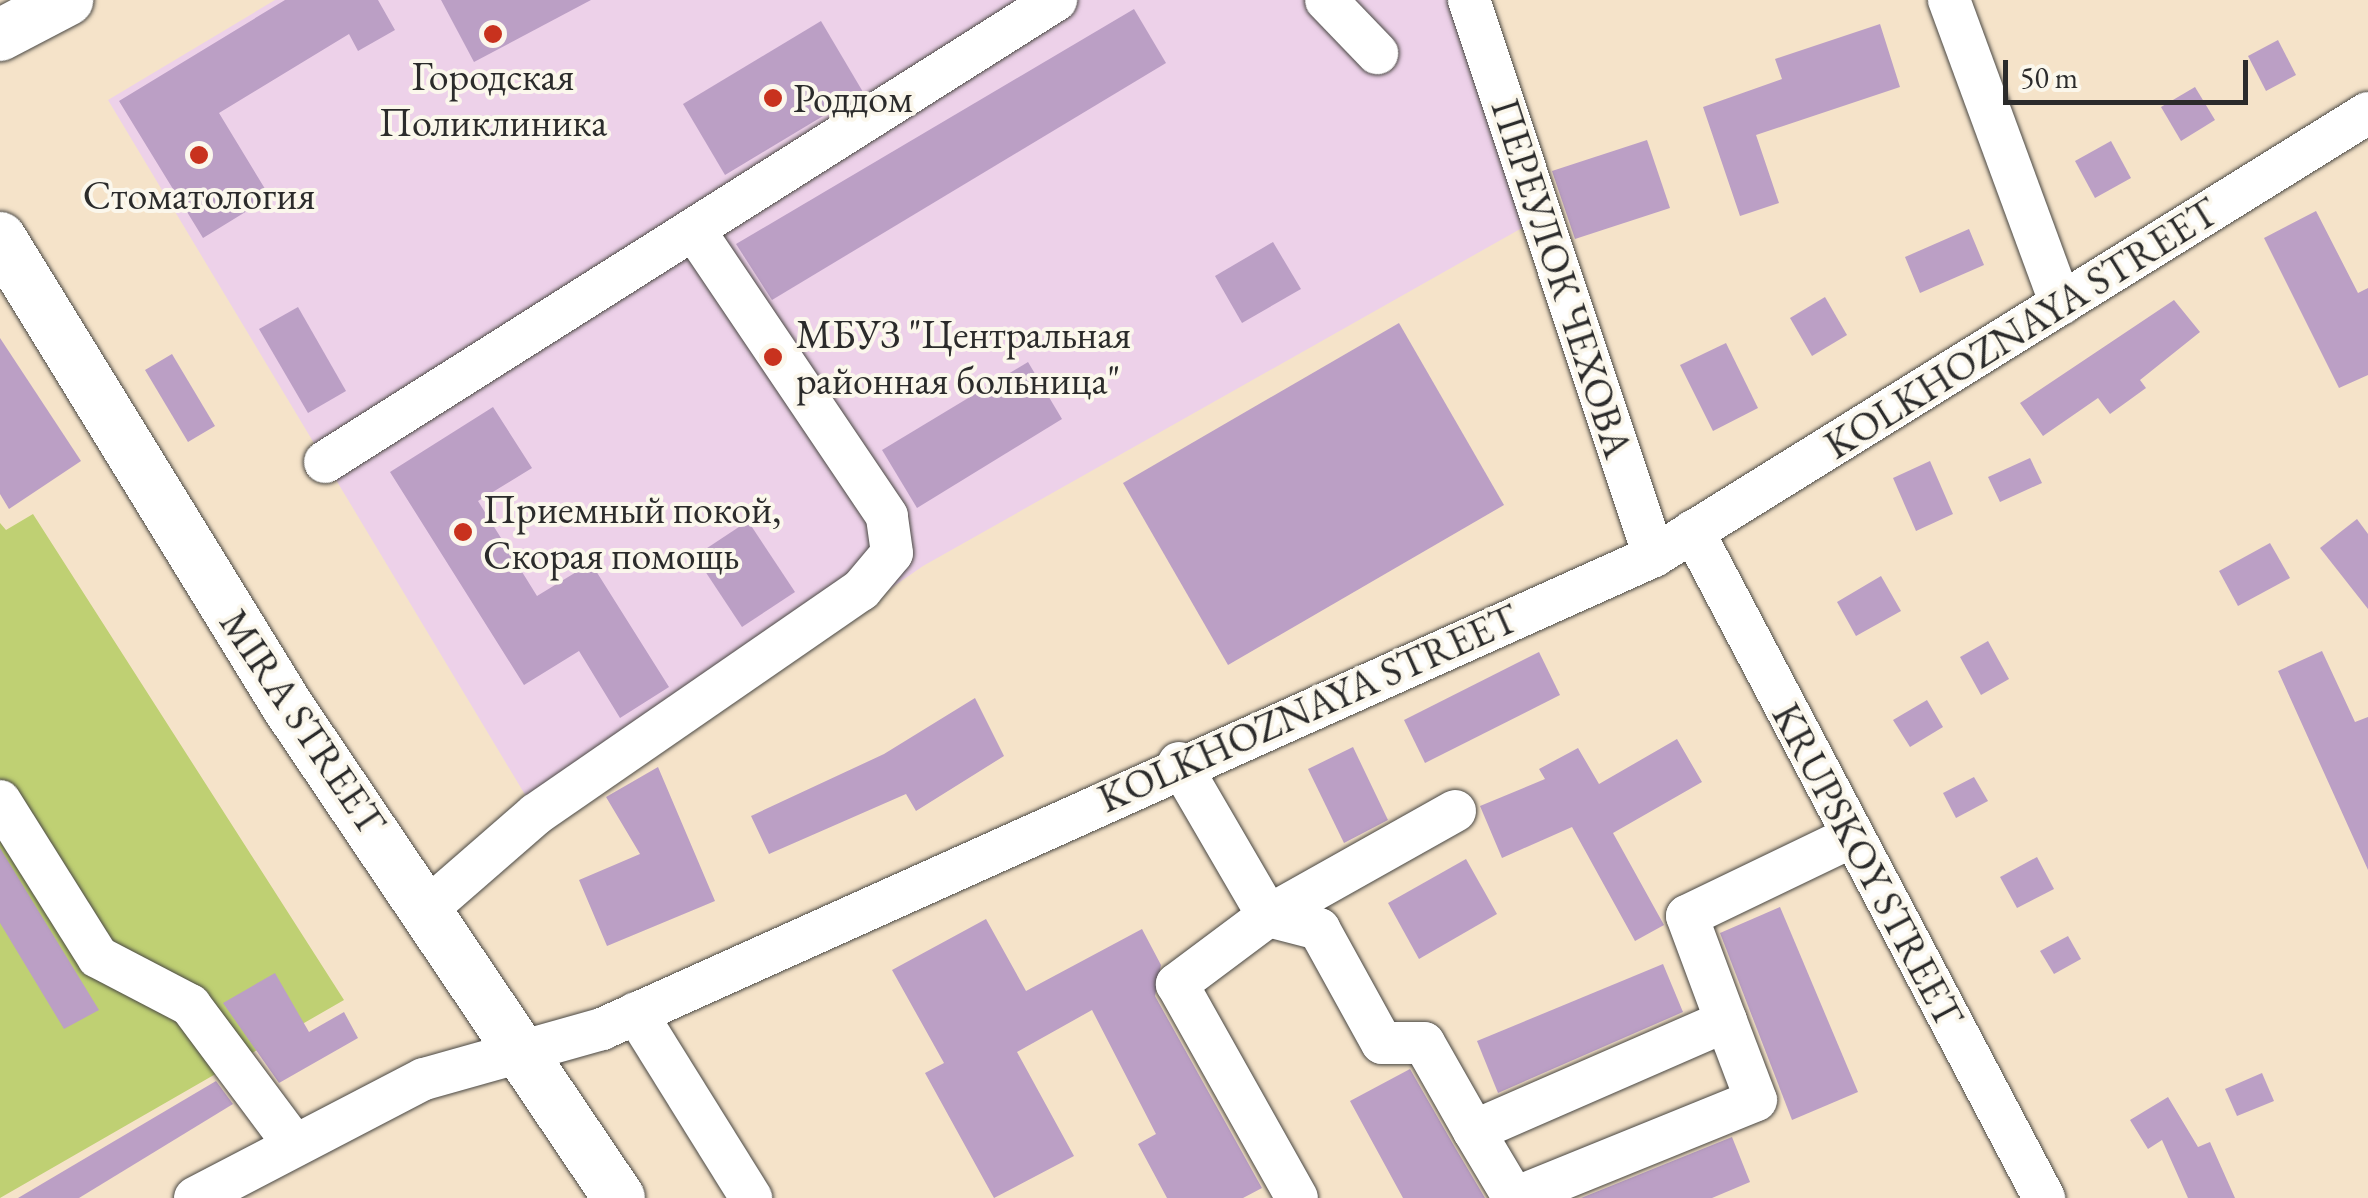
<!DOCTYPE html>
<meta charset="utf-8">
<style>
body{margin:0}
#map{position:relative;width:2368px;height:1198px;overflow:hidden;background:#f5e3c9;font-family:"EB Garamond",serif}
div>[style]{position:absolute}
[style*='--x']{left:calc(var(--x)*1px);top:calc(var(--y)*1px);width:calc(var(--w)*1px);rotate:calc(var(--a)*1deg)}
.built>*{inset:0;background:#edd1e9}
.green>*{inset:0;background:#bfd073}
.building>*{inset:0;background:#bb9fc5}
.roads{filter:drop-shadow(0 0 2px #494743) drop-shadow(0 0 2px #494743)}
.minor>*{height:42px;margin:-21px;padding:0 21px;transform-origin:21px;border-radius:21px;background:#fff}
.major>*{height:52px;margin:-26px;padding:0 26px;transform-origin:26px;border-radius:26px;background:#fff}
.dots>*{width:28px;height:28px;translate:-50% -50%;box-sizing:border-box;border:5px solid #fbf7ec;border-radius:50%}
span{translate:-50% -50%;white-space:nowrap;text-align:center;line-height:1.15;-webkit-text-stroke:8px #fbf7ec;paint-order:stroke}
.poi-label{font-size:40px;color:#2b2b2b}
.left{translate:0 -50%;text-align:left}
.street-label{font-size:40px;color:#2b2b2b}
.scale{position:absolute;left:2003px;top:60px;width:245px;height:45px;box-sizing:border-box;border:5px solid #2b2b2b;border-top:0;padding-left:12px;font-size:30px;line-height:35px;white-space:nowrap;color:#2b2b2b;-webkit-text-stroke:8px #fbf7ec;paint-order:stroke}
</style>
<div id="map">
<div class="built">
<i style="clip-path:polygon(275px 0,1454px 0,1529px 224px,923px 566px,545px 828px,108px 100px)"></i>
</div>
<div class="green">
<i style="clip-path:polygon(33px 514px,344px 1000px,0 1198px,0 523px,6px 530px)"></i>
</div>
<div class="building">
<i style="clip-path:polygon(285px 0,378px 0,395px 30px,358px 51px,349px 34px,219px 113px,270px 197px,203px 238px,119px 101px)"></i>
<i style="clip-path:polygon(441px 0,591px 0,474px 62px)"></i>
<i style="clip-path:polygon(1134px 9px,1166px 63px,772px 300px,736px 244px)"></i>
<i style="clip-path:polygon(821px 21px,863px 92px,725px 175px,683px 104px)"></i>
<i style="clip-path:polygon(1880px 24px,1900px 87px,1756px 135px,1779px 203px,1740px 216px,1703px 107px,1782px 79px,1775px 59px)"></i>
<i style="clip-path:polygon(2278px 40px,2296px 75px,2266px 91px,2248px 56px)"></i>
<i style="clip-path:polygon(2195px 87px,2215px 120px,2181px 141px,2161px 107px)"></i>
<i style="clip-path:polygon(1647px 140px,1670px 208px,1575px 239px,1552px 171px)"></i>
<i style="clip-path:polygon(2111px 141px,2131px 178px,2095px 198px,2075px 161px)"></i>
<i style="clip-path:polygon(2316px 211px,2358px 293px,2368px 288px,2368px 375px,2339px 388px,2264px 238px)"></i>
<i style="clip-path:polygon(1969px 229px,1984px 265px,1920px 293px,1905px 257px)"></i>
<i style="clip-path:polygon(1273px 242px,1301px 289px,1242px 323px,1215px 276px)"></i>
<i style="clip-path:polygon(1825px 297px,1847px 335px,1812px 356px,1790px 318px)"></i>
<i style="clip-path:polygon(2174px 300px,2200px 332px,2140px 380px,2146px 388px,2110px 414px,2098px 398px,2043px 436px,2020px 403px)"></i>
<i style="clip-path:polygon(298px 307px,346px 391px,308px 413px,259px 329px)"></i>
<i style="clip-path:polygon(1399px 323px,1504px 505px,1228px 665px,1123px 483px)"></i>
<i style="clip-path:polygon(0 338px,81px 461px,9px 509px,0 494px)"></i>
<i style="clip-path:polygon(1726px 343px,1758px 408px,1713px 431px,1680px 365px)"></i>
<i style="clip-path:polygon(172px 354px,215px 426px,188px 442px,145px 370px)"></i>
<i style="clip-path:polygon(1028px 362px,1062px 419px,917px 508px,882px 450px)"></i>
<i style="clip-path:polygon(493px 407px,532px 468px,478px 501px,537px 596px,591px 563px,669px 687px,620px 718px,579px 651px,524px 685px,390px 472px)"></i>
<i style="clip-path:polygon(2030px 458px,2042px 483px,2000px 502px,1988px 477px)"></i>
<i style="clip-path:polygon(1930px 461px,1953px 514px,1916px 531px,1893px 478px)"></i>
<i style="clip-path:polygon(2357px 519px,2368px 534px,2368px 609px,2320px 548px)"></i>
<i style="clip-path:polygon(748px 521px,795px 592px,742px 627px,695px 556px)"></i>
<i style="clip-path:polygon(2270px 543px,2290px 578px,2238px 606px,2219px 571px)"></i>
<i style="clip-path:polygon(1881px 576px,1901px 611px,1856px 636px,1837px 602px)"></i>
<i style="clip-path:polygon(1988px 641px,2009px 679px,1981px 695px,1960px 657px)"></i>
<i style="clip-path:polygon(2322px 651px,2355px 722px,2368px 717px,2368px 870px,2278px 671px)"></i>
<i style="clip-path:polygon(1539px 652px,1560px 695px,1425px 763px,1404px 720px)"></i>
<i style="clip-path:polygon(975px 698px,1004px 756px,916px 811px,906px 794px,769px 854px,751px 816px,884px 754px)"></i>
<i style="clip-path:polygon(1927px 700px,1943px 727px,1910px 747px,1893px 720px)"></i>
<i style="clip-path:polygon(1677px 739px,1702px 782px,1613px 833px,1664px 925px,1635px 941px,1572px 827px,1502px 858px,1480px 806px,1545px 779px,1539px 769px,1578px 748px,1599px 784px)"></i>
<i style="clip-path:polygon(1353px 747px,1388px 820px,1344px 843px,1308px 769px)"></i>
<i style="clip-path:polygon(658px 767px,715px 901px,607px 946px,579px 880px,640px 854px,606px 797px)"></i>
<i style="clip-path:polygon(1974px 777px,1988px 801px,1956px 818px,1943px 793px)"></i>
<i style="clip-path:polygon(0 848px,99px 1010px,64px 1029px,0 923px)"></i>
<i style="clip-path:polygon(2037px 857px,2054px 889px,2017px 908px,2000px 877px)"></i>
<i style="clip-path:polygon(1466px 859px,1497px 914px,1419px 959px,1388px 903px)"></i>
<i style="clip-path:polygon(1780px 907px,1858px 1092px,1792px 1120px,1720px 933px)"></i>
<i style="clip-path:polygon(986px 919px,1026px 991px,1142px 929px,1161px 965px,1155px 996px,1262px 1188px,1243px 1198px,1167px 1198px,1138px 1144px,1156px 1134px,1092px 1010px,1017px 1052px,1074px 1156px,994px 1198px,925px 1073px,944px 1063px,892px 970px)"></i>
<i style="clip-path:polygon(2068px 936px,2081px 959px,2054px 974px,2040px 951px)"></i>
<i style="clip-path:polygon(1663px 964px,1683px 1012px,1498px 1093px,1477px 1041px)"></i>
<i style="clip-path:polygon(275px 973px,309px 1032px,344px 1012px,358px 1038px,279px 1083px,223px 1003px)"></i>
<i style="clip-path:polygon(1410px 1069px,1453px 1144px,1485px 1198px,1403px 1198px,1350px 1101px)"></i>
<i style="clip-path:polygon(2262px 1073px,2274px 1101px,2237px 1116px,2225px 1089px)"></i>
<i style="clip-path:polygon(216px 1081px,233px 1104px,79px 1198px,18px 1198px)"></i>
<i style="clip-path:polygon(2168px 1097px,2198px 1147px,2210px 1142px,2235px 1198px,2188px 1198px,2162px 1140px,2148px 1149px,2130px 1120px)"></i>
<i style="clip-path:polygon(1732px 1137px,1750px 1182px,1712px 1198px,1581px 1198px)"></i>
</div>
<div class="roads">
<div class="minor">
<i style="--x:1326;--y:0;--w:74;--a:46.1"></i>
<i style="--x:1469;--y:0;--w:586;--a:71.6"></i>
<i style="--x:1949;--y:0;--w:324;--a:69.8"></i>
<i style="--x:325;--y:462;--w:865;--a:-32.29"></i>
<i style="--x:1693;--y:531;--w:754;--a:62.24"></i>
<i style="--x:1179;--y:763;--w:177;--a:59.8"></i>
<i style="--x:1268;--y:916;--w:114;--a:143.2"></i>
<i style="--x:1177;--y:984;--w:245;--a:60.7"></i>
<i style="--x:0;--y:801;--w:184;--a:57.9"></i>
<i style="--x:98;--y:957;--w:104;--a:27.6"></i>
<i style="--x:190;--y:1005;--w:172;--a:53.3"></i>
<i style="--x:1455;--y:811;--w:214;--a:150.7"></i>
<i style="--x:1268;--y:916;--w:53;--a:14.3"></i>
<i style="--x:1319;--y:929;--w:130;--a:61.1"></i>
<i style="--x:1382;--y:1043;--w:42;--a:0"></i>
<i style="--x:1424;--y:1043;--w:101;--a:60.4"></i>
<i style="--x:1474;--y:1131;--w:275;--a:-23.6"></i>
<i style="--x:1726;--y:1021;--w:112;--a:-110.4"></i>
<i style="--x:1687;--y:916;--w:184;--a:-25.7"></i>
<i style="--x:428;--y:908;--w:143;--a:-41"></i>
<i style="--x:536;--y:814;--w:395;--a:-34.6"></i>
<i style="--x:861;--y:590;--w:48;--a:-50"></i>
<i style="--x:892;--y:553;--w:37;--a:-98"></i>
<i style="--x:887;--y:516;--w:345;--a:-124"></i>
<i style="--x:636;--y:1013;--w:218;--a:58.1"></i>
<i style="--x:1474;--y:1131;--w:78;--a:59.2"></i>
<i style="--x:195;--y:1198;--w:258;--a:-27.5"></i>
<i style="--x:424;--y:1079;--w:185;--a:-15.7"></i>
<i style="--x:602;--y:1029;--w:1153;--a:-24.21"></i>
<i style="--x:1654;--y:556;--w:840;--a:-31.82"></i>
<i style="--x:1515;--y:1198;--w:260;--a:-22.1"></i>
<i style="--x:1756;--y:1100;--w:85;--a:-110.8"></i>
</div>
<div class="major">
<i style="--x:0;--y:35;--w:76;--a:-27.6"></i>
<i style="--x:0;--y:238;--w:550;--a:58.45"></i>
<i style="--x:288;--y:707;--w:592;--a:56.01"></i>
</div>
</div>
<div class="dots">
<i style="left:493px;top:34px;background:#c8321e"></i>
<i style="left:773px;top:98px;background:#c8321e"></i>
<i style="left:199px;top:155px;background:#c8321e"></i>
<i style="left:773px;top:357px;background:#c8321e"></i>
<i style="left:463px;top:532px;background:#c8321e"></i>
</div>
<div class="poi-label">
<span style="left:493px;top:99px">Городская<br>Поликлиника</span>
<span class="left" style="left:793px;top:98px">Роддом</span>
<span style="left:199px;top:195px">Стоматология</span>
<span class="left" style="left:796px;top:357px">МБУЗ "Центральная<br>районная больница"</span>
<span class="left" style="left:483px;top:532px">Приемный покой,<br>Скорая помощь</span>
</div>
<div class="street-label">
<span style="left:1562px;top:278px;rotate:72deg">ПЕРЕУЛОК ЧЕХОВА</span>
<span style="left:2021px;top:328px;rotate:-32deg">KOLKHOZNAYA STREET</span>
<span style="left:1308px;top:708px;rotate:-24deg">KOLKHOZNAYA STREET</span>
<span style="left:303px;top:722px;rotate:56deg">MIRA STREET</span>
<span style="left:1868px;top:865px;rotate:62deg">KRUPSKOY STREET</span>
</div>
<div class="scale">50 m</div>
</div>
